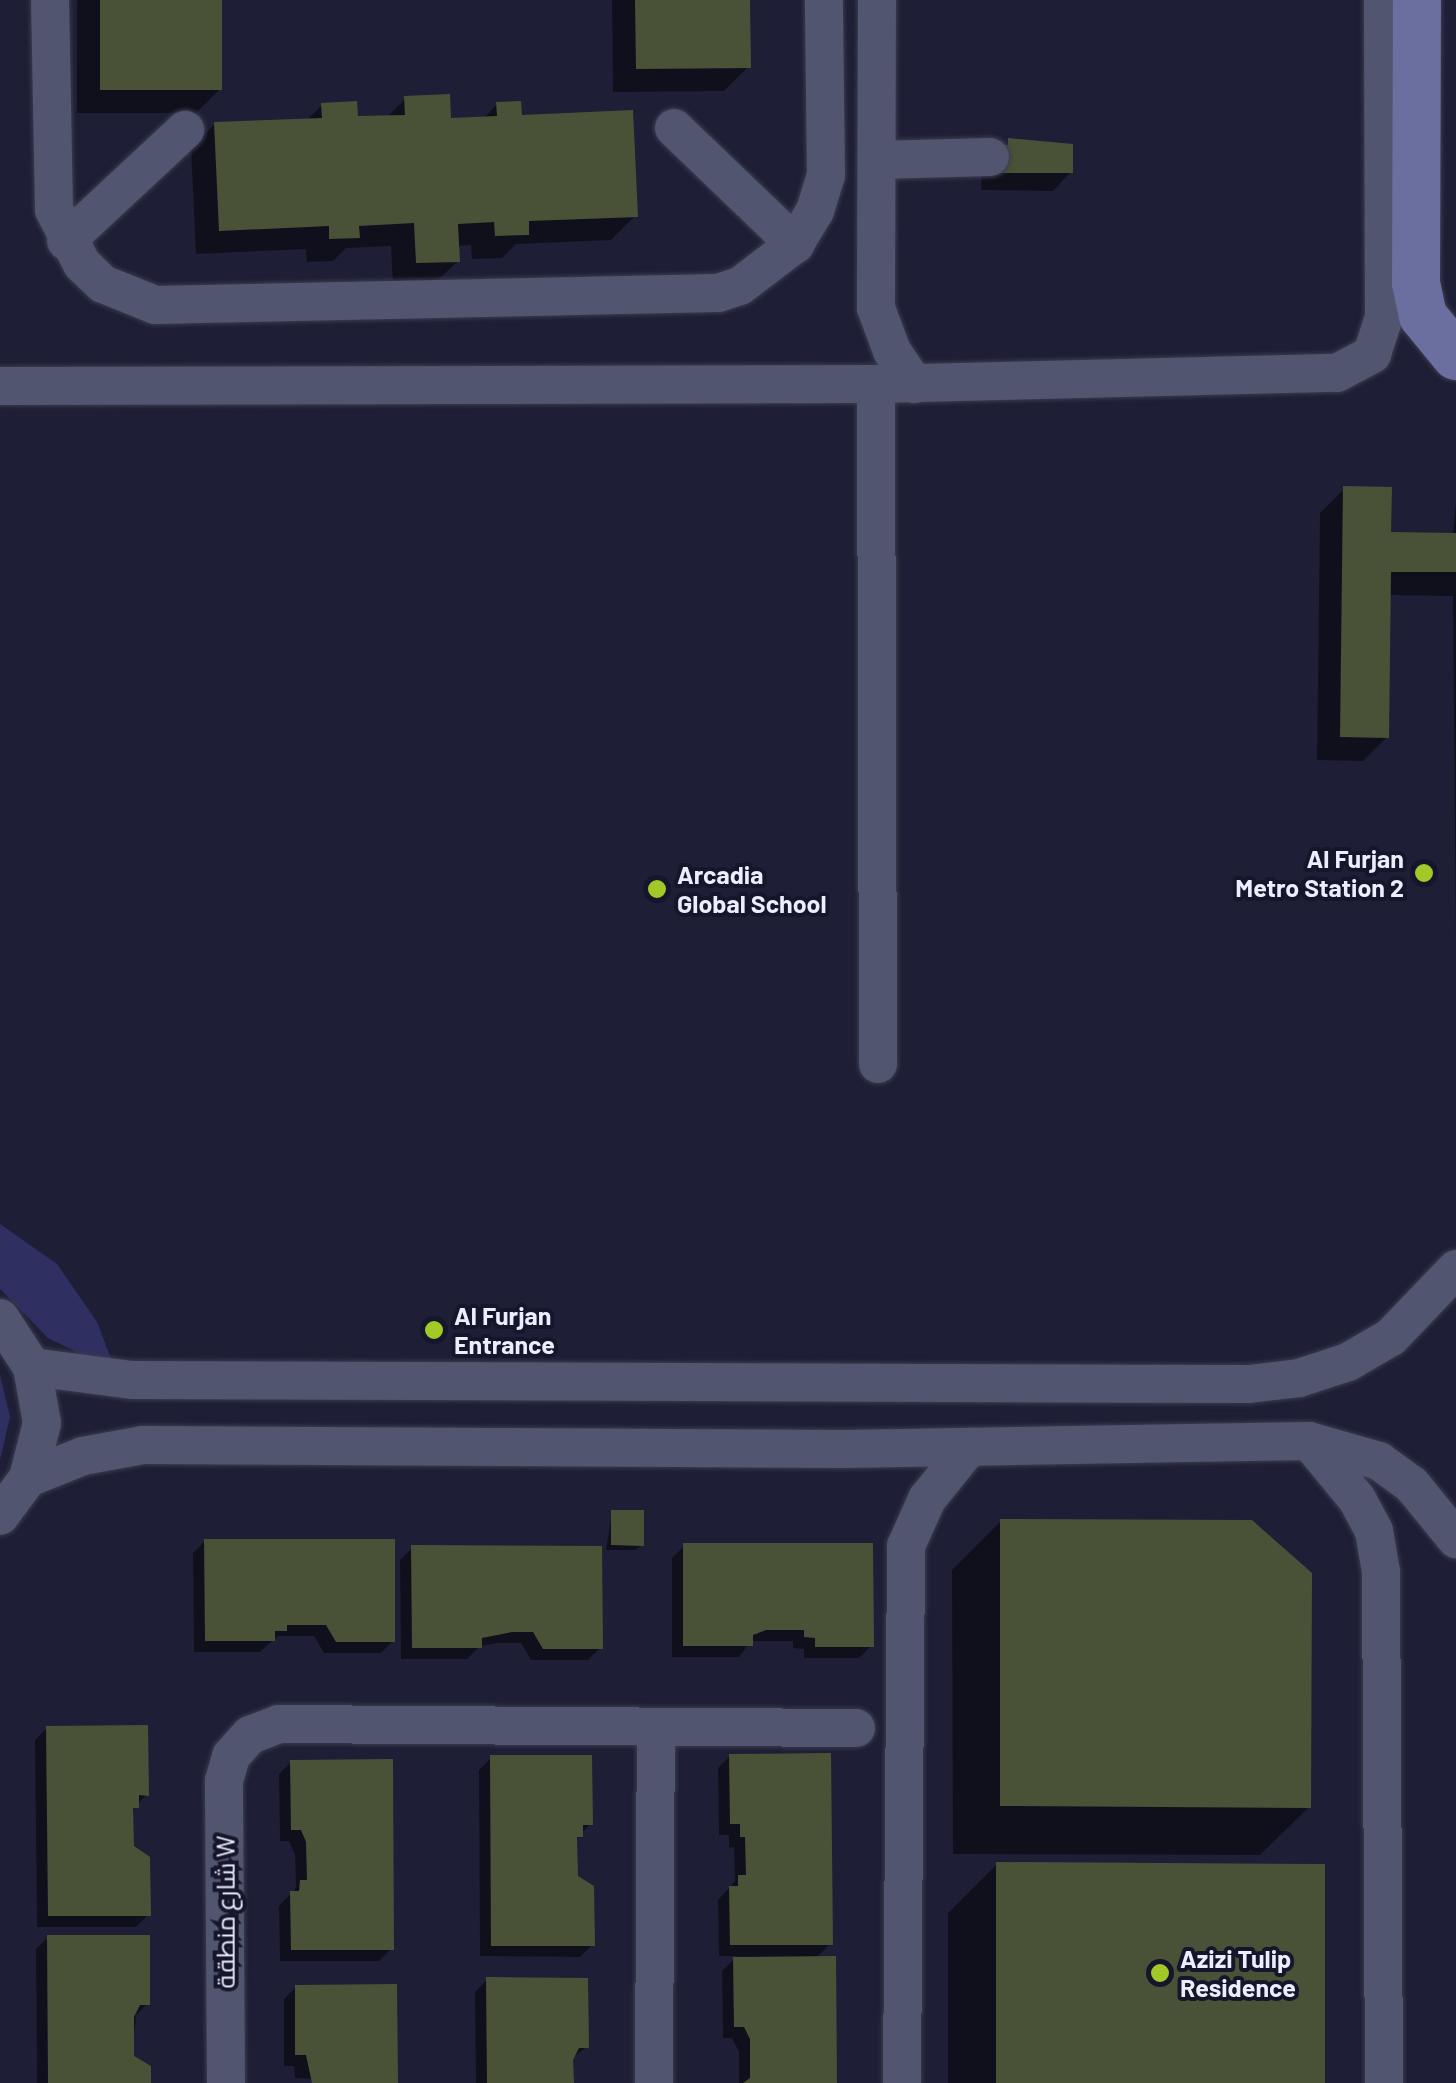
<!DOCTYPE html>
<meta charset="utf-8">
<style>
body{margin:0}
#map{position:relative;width:1456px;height:2083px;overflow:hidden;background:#1e1f36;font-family:Barlow,Cairo,sans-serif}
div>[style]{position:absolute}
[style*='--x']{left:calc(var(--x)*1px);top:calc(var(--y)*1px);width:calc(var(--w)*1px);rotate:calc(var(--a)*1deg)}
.green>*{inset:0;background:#2f2f61}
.shadow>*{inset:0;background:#0007}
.building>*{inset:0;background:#495237}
.roads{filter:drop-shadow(0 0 2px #3a3b4e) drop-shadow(0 0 2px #3a3b4e)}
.minor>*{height:38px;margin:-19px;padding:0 19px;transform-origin:19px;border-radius:19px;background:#52556f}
.major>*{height:48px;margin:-24px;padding:0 24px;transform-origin:24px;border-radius:24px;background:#6b6f9f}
.dots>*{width:28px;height:28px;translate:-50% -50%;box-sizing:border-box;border:5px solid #15152b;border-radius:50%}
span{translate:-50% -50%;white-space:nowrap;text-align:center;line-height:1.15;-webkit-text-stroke:8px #15152b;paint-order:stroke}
.poi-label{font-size:25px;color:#eceefe;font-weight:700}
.right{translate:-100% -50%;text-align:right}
.left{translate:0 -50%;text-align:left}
.street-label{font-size:25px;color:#eceefe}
</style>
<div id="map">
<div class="green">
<i style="clip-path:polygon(0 1224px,57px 1264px,97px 1322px,112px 1361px,91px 1359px,48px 1338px,0 1289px)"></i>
<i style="clip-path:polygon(0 1375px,10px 1417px,0 1460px)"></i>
</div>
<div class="shadow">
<i style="clip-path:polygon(77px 0,220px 0,220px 89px,196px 113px,77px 113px)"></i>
<i style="clip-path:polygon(612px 0,748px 0,748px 67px,724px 91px,613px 92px)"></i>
<i style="clip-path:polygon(405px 99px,449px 120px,483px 119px,497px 104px,635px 216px,611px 240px,516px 244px,502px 258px,472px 259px,471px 245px,457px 246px,458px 261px,434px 284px,393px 286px,391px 246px,346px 248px,333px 261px,307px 262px,306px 249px,196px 254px,191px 148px,215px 124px,306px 121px,322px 105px,355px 119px,386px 118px)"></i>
<i style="clip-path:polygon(982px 166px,1071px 172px,1053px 191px,981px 190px)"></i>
<i style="clip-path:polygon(1344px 489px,1389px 535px,1453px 535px,1456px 503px,1456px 944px,1453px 596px,1388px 595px,1387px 737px,1363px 761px,1317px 760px,1320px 513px)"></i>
<i style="clip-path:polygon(612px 1512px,642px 1545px,636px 1550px,606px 1550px)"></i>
<i style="clip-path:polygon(1001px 1521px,1309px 1807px,1260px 1855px,953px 1854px,952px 1570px)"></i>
<i style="clip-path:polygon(205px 1541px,393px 1641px,381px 1653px,324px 1653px,314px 1636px,278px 1636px,260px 1652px,194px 1652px,193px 1553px)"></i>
<i style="clip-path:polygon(684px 1546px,871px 1646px,859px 1658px,804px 1658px,804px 1649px,793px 1648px,793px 1641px,751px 1641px,739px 1657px,672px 1657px,672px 1558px)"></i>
<i style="clip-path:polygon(412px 1548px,600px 1648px,588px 1660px,531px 1660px,521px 1643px,498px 1643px,480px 1646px,467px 1659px,401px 1659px,400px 1560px)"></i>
<i style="clip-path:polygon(47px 1728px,146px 1795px,131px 1812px,131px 1848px,148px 1915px,136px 1927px,37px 1927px,35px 1740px)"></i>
<i style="clip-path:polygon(730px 1756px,830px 1944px,815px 1959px,834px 2083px,739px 2083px,739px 2052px,732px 2038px,723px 2038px,722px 1971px,737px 1956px,719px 1956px,718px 1900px,735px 1881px,734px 1847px,729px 1848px,729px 1835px,719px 1835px,718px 1768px)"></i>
<i style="clip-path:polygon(491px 1758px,590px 1824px,574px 1842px,575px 1877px,592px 1945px,580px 1957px,480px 1956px,479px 1770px)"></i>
<i style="clip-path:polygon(291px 1762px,391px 1949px,379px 1961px,280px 1961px,279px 1906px,296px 1888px,295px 1855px,289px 1841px,280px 1841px,279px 1774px)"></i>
<i style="clip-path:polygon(997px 1864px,1322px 2083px,948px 2083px,948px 1913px)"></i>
<i style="clip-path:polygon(48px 1937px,147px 2004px,136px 2015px,132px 2057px,149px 2083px,37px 2083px,36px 1949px)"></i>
<i style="clip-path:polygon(487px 1980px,587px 2047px,571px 2059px,571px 2083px,476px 2083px,475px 1992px)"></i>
<i style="clip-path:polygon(296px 1987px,395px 2083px,295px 2078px,294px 2066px,284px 2066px,284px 1999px)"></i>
</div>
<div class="building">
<i style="clip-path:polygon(100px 0,222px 0,222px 90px,100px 90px)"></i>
<i style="clip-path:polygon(635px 0,750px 0,751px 68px,636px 69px)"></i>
<i style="clip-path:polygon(450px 94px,451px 118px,497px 116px,496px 102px,521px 101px,522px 115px,633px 110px,638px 217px,529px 221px,529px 235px,495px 236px,494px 222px,458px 224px,460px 262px,416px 263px,414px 223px,359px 226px,360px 238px,329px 239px,329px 226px,219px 231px,214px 122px,322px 118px,321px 103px,357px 101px,358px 116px,405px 115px,404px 96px)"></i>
<i style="clip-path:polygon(1008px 138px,1073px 144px,1073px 173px,998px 173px,999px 145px,1008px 145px)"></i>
<i style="clip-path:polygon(1343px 486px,1392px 487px,1391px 532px,1456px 533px,1456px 572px,1391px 572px,1389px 738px,1340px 737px)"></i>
<i style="clip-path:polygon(611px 1510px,644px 1510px,644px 1546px,611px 1545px)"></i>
<i style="clip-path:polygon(1000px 1519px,1252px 1520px,1312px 1573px,1311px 1808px,1000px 1806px)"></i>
<i style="clip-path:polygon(204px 1539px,395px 1539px,395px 1642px,336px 1642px,326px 1625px,287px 1625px,287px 1631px,275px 1631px,275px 1641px,205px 1641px)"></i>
<i style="clip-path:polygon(683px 1543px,873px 1543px,874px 1647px,815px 1647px,815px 1638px,804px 1637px,804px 1630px,766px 1630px,753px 1635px,753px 1646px,683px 1646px)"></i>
<i style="clip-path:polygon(411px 1545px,602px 1546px,603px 1649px,543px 1649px,533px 1632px,512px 1632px,482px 1638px,482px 1648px,412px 1648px)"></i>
<i style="clip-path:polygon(148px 1725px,149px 1796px,139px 1795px,139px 1808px,133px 1808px,134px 1846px,150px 1857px,151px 1916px,48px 1916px,46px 1726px)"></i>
<i style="clip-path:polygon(831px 1753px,833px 1945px,730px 1945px,729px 1886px,738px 1886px,738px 1875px,746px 1875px,745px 1837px,740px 1837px,740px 1824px,730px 1824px,729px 1754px)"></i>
<i style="clip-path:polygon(490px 1755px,592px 1755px,593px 1825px,583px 1825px,583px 1837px,577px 1837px,578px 1876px,594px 1886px,595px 1946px,491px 1946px)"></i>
<i style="clip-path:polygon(393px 1759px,394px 1950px,291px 1950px,290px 1891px,299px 1891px,300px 1880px,307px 1880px,306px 1842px,301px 1830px,291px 1830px,290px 1760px)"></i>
<i style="clip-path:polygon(996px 1862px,1325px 1864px,1325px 2083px,996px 2083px)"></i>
<i style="clip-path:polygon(47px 1935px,150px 1935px,150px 2005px,140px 2005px,134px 2017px,134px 2056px,151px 2066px,151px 2083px,48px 2083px)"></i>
<i style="clip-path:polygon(836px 1956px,837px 2083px,743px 2083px,750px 2078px,750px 2039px,744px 2027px,734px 2027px,733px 1957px)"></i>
<i style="clip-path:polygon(486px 1977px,588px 1978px,589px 2048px,579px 2048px,573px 2060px,574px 2083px,487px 2083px)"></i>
<i style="clip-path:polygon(397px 1984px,398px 2083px,312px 2083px,306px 2055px,295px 2055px,295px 1985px)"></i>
</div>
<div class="roads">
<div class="minor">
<i style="--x:50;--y:0;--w:210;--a:88.9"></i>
<i style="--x:54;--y:210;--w:61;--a:62.6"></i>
<i style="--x:82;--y:264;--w:29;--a:44"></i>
<i style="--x:103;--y:284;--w:56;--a:22"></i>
<i style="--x:155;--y:305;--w:563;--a:-1.22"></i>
<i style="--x:718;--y:293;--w:23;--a:-18"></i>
<i style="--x:740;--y:286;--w:69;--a:-37.4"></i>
<i style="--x:795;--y:244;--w:39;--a:-59"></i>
<i style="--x:815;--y:211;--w:38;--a:-73"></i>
<i style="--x:826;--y:175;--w:175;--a:-90.7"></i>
<i style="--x:877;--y:0;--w:308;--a:90.2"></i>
<i style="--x:876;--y:308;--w:46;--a:69.6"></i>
<i style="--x:892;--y:351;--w:40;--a:56"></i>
<i style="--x:674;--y:128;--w:168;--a:43.8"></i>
<i style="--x:877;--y:160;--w:113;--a:-1.5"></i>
<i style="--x:66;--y:241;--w:163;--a:-43"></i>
<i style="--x:876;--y:384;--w:680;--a:89.83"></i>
<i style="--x:0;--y:386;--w:876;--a:-0.13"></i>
<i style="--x:876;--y:384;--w:461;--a:-1.4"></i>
<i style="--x:1337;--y:373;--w:40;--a:-28"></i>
<i style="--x:1372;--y:354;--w:40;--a:-72"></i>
<i style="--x:1384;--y:316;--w:316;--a:-90.2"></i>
<i style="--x:0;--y:1318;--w:59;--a:56.9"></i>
<i style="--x:32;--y:1367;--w:57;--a:79.9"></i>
<i style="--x:42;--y:1423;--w:57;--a:104.3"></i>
<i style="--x:28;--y:1478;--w:47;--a:126.4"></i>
<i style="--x:32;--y:1367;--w:101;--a:7.4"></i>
<i style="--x:132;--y:1380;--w:1117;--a:0.21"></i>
<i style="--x:1249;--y:1384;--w:50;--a:-6.8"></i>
<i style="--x:1299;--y:1378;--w:52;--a:-18.1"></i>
<i style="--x:1348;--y:1362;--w:50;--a:-30.2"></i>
<i style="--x:1391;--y:1337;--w:94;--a:-46.3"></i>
<i style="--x:1309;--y:1441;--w:75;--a:50.4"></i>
<i style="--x:1357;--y:1499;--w:36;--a:62"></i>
<i style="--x:1374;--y:1531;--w:42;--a:80.3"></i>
<i style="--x:1381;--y:1572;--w:511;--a:89.66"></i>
<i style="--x:28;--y:1478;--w:59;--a:-21.8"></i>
<i style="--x:83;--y:1456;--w:61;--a:-10.4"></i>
<i style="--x:143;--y:1445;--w:701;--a:0.33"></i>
<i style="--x:844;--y:1449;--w:465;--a:-1"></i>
<i style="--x:1309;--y:1441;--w:73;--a:15.9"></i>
<i style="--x:1379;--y:1461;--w:41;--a:36"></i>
<i style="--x:1412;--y:1485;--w:70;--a:50.8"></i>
<i style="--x:226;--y:2083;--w:302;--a:-90.4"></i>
<i style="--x:224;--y:1781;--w:26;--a:-74"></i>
<i style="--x:231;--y:1756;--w:28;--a:-48"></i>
<i style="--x:250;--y:1735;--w:31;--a:-21"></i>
<i style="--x:279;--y:1724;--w:577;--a:0.4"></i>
<i style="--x:654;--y:2083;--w:356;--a:-89.7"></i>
<i style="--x:902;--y:2083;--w:537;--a:-89.57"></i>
<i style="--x:906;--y:1546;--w:51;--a:-65.9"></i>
<i style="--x:927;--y:1499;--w:67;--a:-51.1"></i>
</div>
<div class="major">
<i style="--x:1417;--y:0;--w:283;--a:90.2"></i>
<i style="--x:1416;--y:283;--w:34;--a:78"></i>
<i style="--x:1423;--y:316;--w:52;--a:50.5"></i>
</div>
</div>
<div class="dots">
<i style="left:1424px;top:873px;background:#a2c928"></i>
<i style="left:657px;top:889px;background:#a2c928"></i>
<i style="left:434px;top:1330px;background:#a2c928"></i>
<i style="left:1160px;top:1973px;background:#a2c928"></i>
</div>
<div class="poi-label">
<span class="right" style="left:1404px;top:873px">Al Furjan<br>Metro Station 2</span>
<span class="left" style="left:677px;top:889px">Arcadia<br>Global School</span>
<span class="left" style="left:454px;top:1330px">Al Furjan<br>Entrance</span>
<span class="left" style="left:1180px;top:1973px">Azizi Tulip<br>Residence</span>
</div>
<div class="street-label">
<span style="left:225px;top:1912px;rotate:-90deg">شارع منطقة W</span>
</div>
</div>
